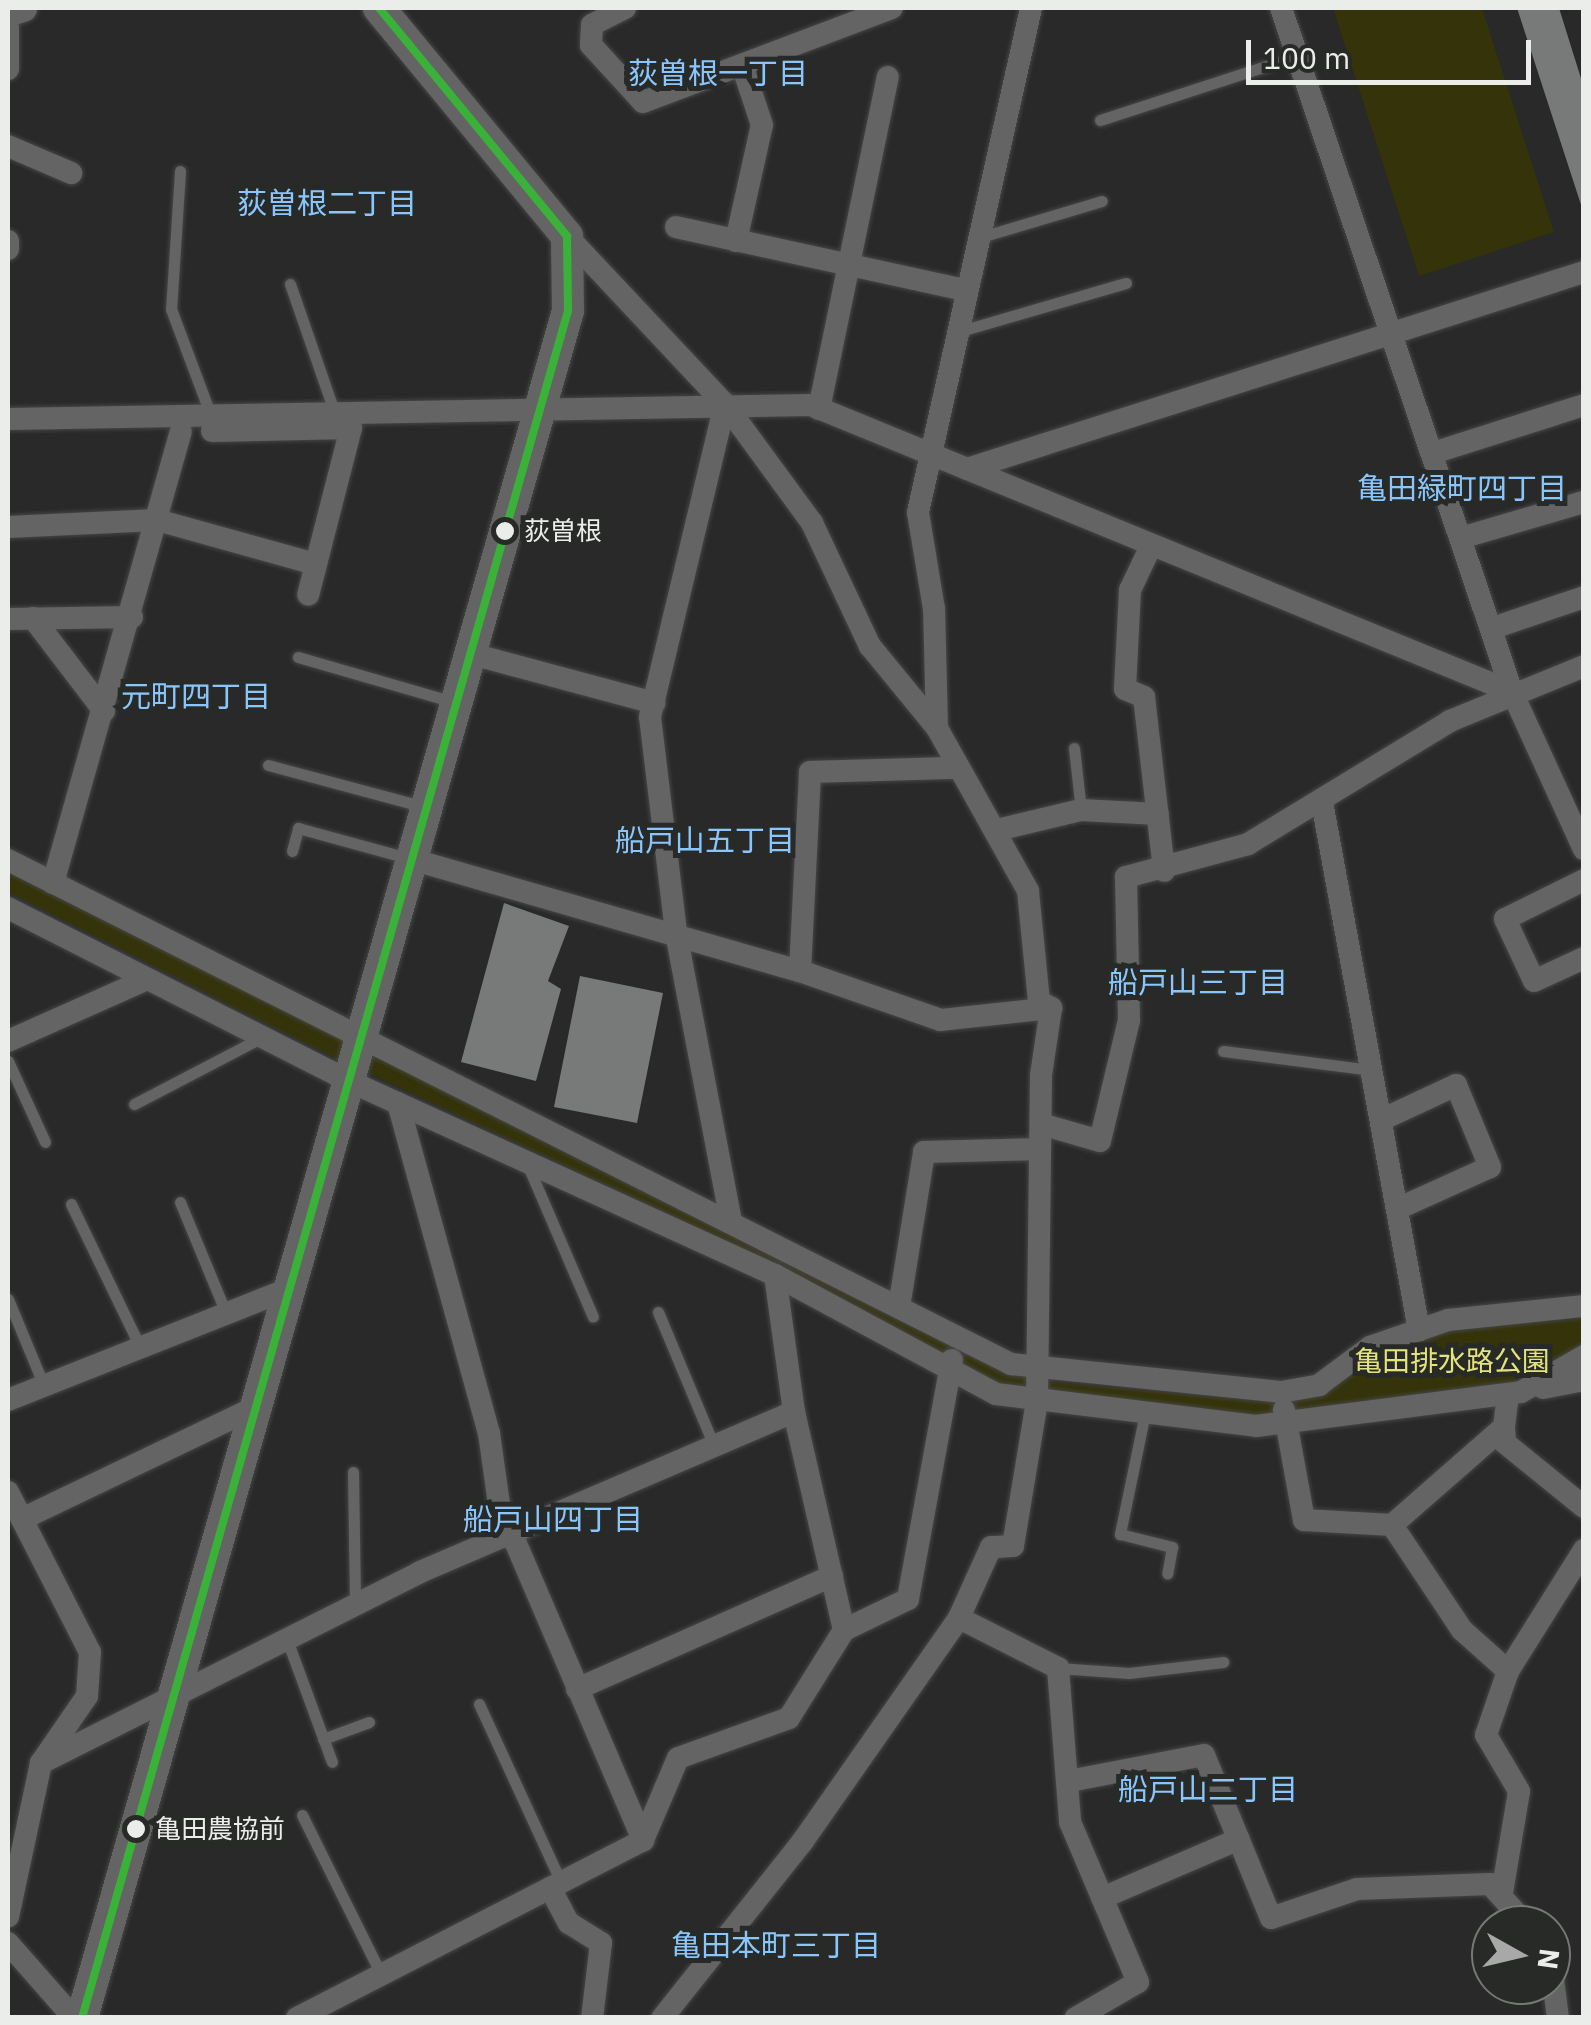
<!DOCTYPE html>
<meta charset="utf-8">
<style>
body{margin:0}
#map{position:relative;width:1591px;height:2025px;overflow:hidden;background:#282928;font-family:"IBM Plex Sans","Noto Sans JP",sans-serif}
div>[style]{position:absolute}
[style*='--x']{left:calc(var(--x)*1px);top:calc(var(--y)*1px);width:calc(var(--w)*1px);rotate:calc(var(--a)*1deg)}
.green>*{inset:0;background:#343309}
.building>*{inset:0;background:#787a79}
.roads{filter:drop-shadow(0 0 2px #454645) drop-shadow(0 0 2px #454645)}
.service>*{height:11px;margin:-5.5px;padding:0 5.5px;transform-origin:5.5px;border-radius:5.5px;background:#636463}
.minor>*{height:22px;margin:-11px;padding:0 11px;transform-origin:11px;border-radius:11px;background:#636463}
.tertiary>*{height:28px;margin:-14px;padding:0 14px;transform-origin:14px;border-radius:14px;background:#636463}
.secondary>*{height:32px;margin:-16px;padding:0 16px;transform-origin:16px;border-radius:16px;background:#636463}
.bus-1>*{height:8px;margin:-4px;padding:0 4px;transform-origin:4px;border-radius:4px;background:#3ab23a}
.dots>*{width:28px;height:28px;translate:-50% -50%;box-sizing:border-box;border:5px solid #272a27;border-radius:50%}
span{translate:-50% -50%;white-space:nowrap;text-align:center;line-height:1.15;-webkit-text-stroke:10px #272a27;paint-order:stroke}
.bus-label{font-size:26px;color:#ebedeb}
.left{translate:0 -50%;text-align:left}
.park-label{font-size:28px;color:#e3e37b}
.neighbourhood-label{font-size:30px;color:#8ac6fd}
.frame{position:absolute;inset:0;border:10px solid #ebedeb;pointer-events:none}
.north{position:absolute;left:1471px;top:1905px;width:100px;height:100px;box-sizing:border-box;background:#272a27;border:2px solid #757875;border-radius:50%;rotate:98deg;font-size:28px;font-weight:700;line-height:40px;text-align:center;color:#ebedeb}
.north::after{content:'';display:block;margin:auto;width:35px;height:45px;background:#a7a8a7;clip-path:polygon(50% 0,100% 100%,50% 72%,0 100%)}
.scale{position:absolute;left:1246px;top:40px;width:285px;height:45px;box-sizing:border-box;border:5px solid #ebedeb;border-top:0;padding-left:12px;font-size:30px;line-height:35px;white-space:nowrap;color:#ebedeb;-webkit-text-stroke:8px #272a27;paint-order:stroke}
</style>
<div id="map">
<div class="green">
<i style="clip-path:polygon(1333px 8px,1482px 8px,1554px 232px,1419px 276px)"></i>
<i style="clip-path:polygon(8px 867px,1029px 1378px,1037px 1388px,998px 1385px,783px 1268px,321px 1051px,8px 892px)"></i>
<i style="clip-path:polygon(1583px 1319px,1583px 1349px,1505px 1387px,1256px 1416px,1048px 1394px,1049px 1382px,1282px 1402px,1375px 1351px,1449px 1328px)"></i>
</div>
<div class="building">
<i style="clip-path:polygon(1517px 8px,1559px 8px,1584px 88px,1584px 214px)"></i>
<i style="clip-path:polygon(504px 903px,569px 926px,548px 981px,561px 989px,536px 1081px,461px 1062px)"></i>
<i style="clip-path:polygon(580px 976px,663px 993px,637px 1123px,554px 1107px)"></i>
</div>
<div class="roads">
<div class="service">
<i style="--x:1100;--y:120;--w:207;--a:-18"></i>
<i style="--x:180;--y:171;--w:138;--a:93.7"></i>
<i style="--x:171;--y:309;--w:114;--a:69.5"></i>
<i style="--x:981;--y:237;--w:126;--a:-16.6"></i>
<i style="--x:290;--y:284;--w:134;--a:70.9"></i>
<i style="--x:957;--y:332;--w:176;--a:-16.2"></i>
<i style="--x:298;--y:657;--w:162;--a:16.1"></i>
<i style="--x:1074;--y:748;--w:62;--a:83.6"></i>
<i style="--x:268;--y:765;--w:163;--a:15"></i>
<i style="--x:292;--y:851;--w:24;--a:-75"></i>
<i style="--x:298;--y:828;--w:117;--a:15.3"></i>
<i style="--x:1223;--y:1051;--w:149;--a:7.3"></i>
<i style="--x:8;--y:1061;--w:89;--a:65.4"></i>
<i style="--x:134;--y:1104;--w:143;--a:-27.5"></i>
<i style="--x:528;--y:1166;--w:164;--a:66.7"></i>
<i style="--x:180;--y:1202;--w:120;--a:67.5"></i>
<i style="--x:71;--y:1204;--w:159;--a:64.2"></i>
<i style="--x:8;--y:1299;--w:94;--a:67.5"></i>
<i style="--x:658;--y:1312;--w:147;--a:67.3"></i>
<i style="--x:1145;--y:1413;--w:124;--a:101.7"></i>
<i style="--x:1120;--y:1534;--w:54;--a:14"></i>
<i style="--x:1172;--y:1547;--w:27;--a:100"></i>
<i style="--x:353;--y:1472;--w:130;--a:89.1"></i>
<i style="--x:286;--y:1637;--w:133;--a:69.8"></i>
<i style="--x:1058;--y:1668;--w:71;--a:4"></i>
<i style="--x:1129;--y:1673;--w:95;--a:-6.7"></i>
<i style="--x:479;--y:1704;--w:196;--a:65.3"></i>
<i style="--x:323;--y:1739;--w:49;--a:-20.3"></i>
<i style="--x:302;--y:1815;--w:178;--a:63.6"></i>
</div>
<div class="minor">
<i style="--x:625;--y:8;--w:37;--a:153"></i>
<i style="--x:592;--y:25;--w:20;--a:93"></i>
<i style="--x:591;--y:45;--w:77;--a:47.6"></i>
<i style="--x:643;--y:102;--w:266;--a:-20.7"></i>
<i style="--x:1281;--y:8;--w:722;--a:71.34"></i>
<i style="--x:1512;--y:692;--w:173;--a:65.4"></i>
<i style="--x:8;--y:28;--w:41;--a:90"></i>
<i style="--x:8;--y:146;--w:69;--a:23.2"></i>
<i style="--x:676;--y:227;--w:295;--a:12.3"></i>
<i style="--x:567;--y:236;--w:231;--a:46.8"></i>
<i style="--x:725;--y:404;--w:147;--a:53.8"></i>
<i style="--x:812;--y:523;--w:136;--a:64.8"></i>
<i style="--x:870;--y:646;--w:106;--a:50.7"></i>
<i style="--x:937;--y:728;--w:187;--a:60.8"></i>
<i style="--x:1028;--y:891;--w:111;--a:84.3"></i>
<i style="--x:1039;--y:1001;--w:14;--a:30"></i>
<i style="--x:1051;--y:1008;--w:68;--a:98.5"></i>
<i style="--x:1041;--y:1075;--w:326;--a:90.7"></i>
<i style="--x:1037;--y:1401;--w:147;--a:99.4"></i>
<i style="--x:1013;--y:1546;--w:22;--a:177"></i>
<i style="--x:991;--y:1547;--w:78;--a:114.3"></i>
<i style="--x:959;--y:1618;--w:272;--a:125"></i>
<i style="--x:803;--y:1841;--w:226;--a:128.5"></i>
<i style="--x:8;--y:241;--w:8;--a:90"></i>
<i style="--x:736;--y:241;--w:119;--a:-77.4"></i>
<i style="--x:762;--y:125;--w:63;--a:-108.4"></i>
<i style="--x:725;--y:404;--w:322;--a:103.5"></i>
<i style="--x:650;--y:717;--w:218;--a:83.1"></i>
<i style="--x:676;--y:933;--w:293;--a:79.2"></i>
<i style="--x:819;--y:409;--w:339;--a:-78.3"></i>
<i style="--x:8;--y:419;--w:803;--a:-1"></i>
<i style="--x:811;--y:405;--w:757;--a:22.26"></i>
<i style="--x:212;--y:431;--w:139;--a:-1.2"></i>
<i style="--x:351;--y:428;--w:172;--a:104.4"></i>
<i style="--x:1436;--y:452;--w:155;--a:-17.6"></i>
<i style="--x:967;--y:469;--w:648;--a:-17.71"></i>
<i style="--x:8;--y:527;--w:149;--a:-2.7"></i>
<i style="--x:157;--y:520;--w:161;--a:15.5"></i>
<i style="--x:1464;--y:537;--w:125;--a:-16.3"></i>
<i style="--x:1151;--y:546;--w:49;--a:115.5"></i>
<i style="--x:1130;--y:590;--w:99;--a:92.9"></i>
<i style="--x:1125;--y:689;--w:21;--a:23"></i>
<i style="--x:1144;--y:697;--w:175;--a:83.4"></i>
<i style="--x:33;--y:618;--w:117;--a:52.6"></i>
<i style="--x:8;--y:619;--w:124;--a:-0.9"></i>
<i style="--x:1493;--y:628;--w:96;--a:-18.8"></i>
<i style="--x:468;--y:653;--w:193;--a:15"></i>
<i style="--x:937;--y:728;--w:119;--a:-91.4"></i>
<i style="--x:934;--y:609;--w:98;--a:-99.4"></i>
<i style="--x:918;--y:512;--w:517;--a:-77.36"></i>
<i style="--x:1322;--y:802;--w:537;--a:79.59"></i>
<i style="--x:997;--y:830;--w:86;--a:-13.4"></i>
<i style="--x:1081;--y:810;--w:77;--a:3"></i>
<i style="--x:411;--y:859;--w:405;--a:16.1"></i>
<i style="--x:800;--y:971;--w:199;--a:-87.1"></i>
<i style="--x:810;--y:772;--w:146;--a:-1.6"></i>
<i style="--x:8;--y:860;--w:1123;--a:26.68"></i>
<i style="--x:1011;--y:1364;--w:271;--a:5.9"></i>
<i style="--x:1281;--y:1392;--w:39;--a:-10"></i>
<i style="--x:1319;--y:1385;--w:64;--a:-36.7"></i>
<i style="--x:1370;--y:1347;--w:83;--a:-19.1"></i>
<i style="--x:1448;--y:1320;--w:137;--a:-5.9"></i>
<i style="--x:1584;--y:880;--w:88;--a:153.7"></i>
<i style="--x:1505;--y:919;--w:68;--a:64.9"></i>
<i style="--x:1534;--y:981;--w:55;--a:-24.7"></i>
<i style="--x:53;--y:883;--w:469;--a:-74.2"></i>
<i style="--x:8;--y:908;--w:380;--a:26.9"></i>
<i style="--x:347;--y:1080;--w:470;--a:24.5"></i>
<i style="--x:775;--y:1275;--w:251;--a:28.3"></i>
<i style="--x:996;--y:1394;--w:262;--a:7"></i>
<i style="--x:1256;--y:1426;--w:267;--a:-7.3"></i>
<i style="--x:1521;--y:1392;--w:73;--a:-29.7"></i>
<i style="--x:800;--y:971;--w:149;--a:19.2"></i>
<i style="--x:941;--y:1020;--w:111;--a:-6.2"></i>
<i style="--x:8;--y:1041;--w:150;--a:-24"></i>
<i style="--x:398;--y:1103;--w:342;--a:74.6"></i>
<i style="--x:489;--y:1433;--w:72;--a:82"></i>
<i style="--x:499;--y:1504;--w:366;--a:66.8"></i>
<i style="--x:1381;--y:1120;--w:83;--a:-25"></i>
<i style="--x:1456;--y:1085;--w:89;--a:67.5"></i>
<i style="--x:1490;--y:1167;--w:102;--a:155.7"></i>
<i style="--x:1041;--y:1124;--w:61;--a:16.1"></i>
<i style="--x:1100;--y:1141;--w:124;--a:-76.5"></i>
<i style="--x:1129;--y:1020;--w:143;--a:-91.2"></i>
<i style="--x:1126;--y:877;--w:126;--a:-15.1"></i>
<i style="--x:1248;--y:844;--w:237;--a:-31.3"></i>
<i style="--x:1450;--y:721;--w:145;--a:-22.3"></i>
<i style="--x:775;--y:1275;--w:138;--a:82.1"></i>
<i style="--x:794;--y:1412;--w:224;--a:77.1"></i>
<i style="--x:899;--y:1307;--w:157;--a:-80.8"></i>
<i style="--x:924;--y:1152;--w:116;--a:-1.5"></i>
<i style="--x:1543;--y:1388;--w:42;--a:-11"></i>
<i style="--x:8;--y:1400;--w:296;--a:-21.6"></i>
<i style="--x:1284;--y:1410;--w:112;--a:79.7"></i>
<i style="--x:1304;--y:1520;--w:88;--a:3.3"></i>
<i style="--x:1392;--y:1525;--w:149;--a:-41.2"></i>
<i style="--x:1504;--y:1427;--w:33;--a:-83"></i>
<i style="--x:1504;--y:1427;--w:16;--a:86"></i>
<i style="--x:1505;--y:1443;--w:102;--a:39"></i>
<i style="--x:8;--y:1492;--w:180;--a:62.9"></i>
<i style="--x:90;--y:1652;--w:44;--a:93.9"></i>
<i style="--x:87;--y:1696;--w:81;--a:124.5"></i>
<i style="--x:41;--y:1763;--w:157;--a:102.1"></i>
<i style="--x:22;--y:1519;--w:253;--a:-25.6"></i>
<i style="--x:1392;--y:1525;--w:126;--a:56.3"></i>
<i style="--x:1462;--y:1630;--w:62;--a:41.7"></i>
<i style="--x:959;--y:1618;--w:111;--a:26.8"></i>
<i style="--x:1058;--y:1668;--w:154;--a:85.5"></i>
<i style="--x:1070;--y:1822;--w:174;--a:67"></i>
<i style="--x:1138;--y:1982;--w:72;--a:149.9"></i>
<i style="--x:577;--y:1689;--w:279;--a:-23.9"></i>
<i style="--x:41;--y:1763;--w:424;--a:-26.7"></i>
<i style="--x:420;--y:1572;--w:407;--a:-23.2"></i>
<i style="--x:1069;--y:1781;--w:137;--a:-10.9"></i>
<i style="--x:1204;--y:1755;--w:176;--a:67.7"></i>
<i style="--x:1271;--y:1918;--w:91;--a:-18.6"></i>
<i style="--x:1357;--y:1889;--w:133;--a:-2.2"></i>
<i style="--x:1490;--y:1884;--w:55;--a:47.9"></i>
<i style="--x:550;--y:1888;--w:40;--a:62"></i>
<i style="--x:569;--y:1923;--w:38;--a:32"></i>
<i style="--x:601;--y:1943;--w:76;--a:96.8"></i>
<i style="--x:1502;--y:1893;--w:103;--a:-80.5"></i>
<i style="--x:1519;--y:1791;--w:65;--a:-120.5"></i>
<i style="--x:1486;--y:1735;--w:68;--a:-71"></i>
<i style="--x:1508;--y:1671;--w:143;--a:-57.9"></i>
<i style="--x:1102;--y:1898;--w:149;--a:-23.3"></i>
<i style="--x:8;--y:1943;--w:100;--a:48.7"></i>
<i style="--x:1551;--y:1964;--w:54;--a:82.6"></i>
<i style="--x:297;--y:2018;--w:389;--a:-27.2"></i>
<i style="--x:643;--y:1840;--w:89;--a:-66.9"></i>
<i style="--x:678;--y:1758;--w:118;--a:-19.8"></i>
<i style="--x:789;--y:1718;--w:104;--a:-58"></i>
<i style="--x:844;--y:1630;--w:71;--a:-25.8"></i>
<i style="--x:908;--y:1599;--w:243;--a:-79.6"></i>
</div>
<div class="tertiary">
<i style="--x:8;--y:13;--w:16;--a:-18"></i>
</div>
<div class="secondary">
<i style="--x:82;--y:2018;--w:1775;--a:-74.11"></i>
<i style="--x:568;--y:311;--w:75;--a:-90.8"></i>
<i style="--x:567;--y:236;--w:296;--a:-129.5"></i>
</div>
</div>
<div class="bus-1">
<i style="--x:82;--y:2018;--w:1775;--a:-74.11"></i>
<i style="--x:568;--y:311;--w:75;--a:-90.8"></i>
<i style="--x:567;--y:236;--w:296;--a:-129.5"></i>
</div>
<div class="dots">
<i style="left:505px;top:531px;background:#ebedeb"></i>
<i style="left:136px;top:1829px;background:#ebedeb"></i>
</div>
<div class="bus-label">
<span class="left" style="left:524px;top:531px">荻曽根</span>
<span class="left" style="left:155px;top:1829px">亀田農協前</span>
</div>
<div class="park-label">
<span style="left:1452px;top:1361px">亀田排水路公園</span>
</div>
<div class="neighbourhood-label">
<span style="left:718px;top:73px">荻曽根一丁目</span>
<span style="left:327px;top:203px">荻曽根二丁目</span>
<span style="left:1462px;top:488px">亀田緑町四丁目</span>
<span style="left:196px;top:696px">元町四丁目</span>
<span style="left:705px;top:840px">船戸山五丁目</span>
<span style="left:1198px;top:982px">船戸山三丁目</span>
<span style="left:553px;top:1519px">船戸山四丁目</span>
<span style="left:1208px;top:1789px">船戸山二丁目</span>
<span style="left:776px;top:1945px">亀田本町三丁目</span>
</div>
<div class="frame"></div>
<div class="north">N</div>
<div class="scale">100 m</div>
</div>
